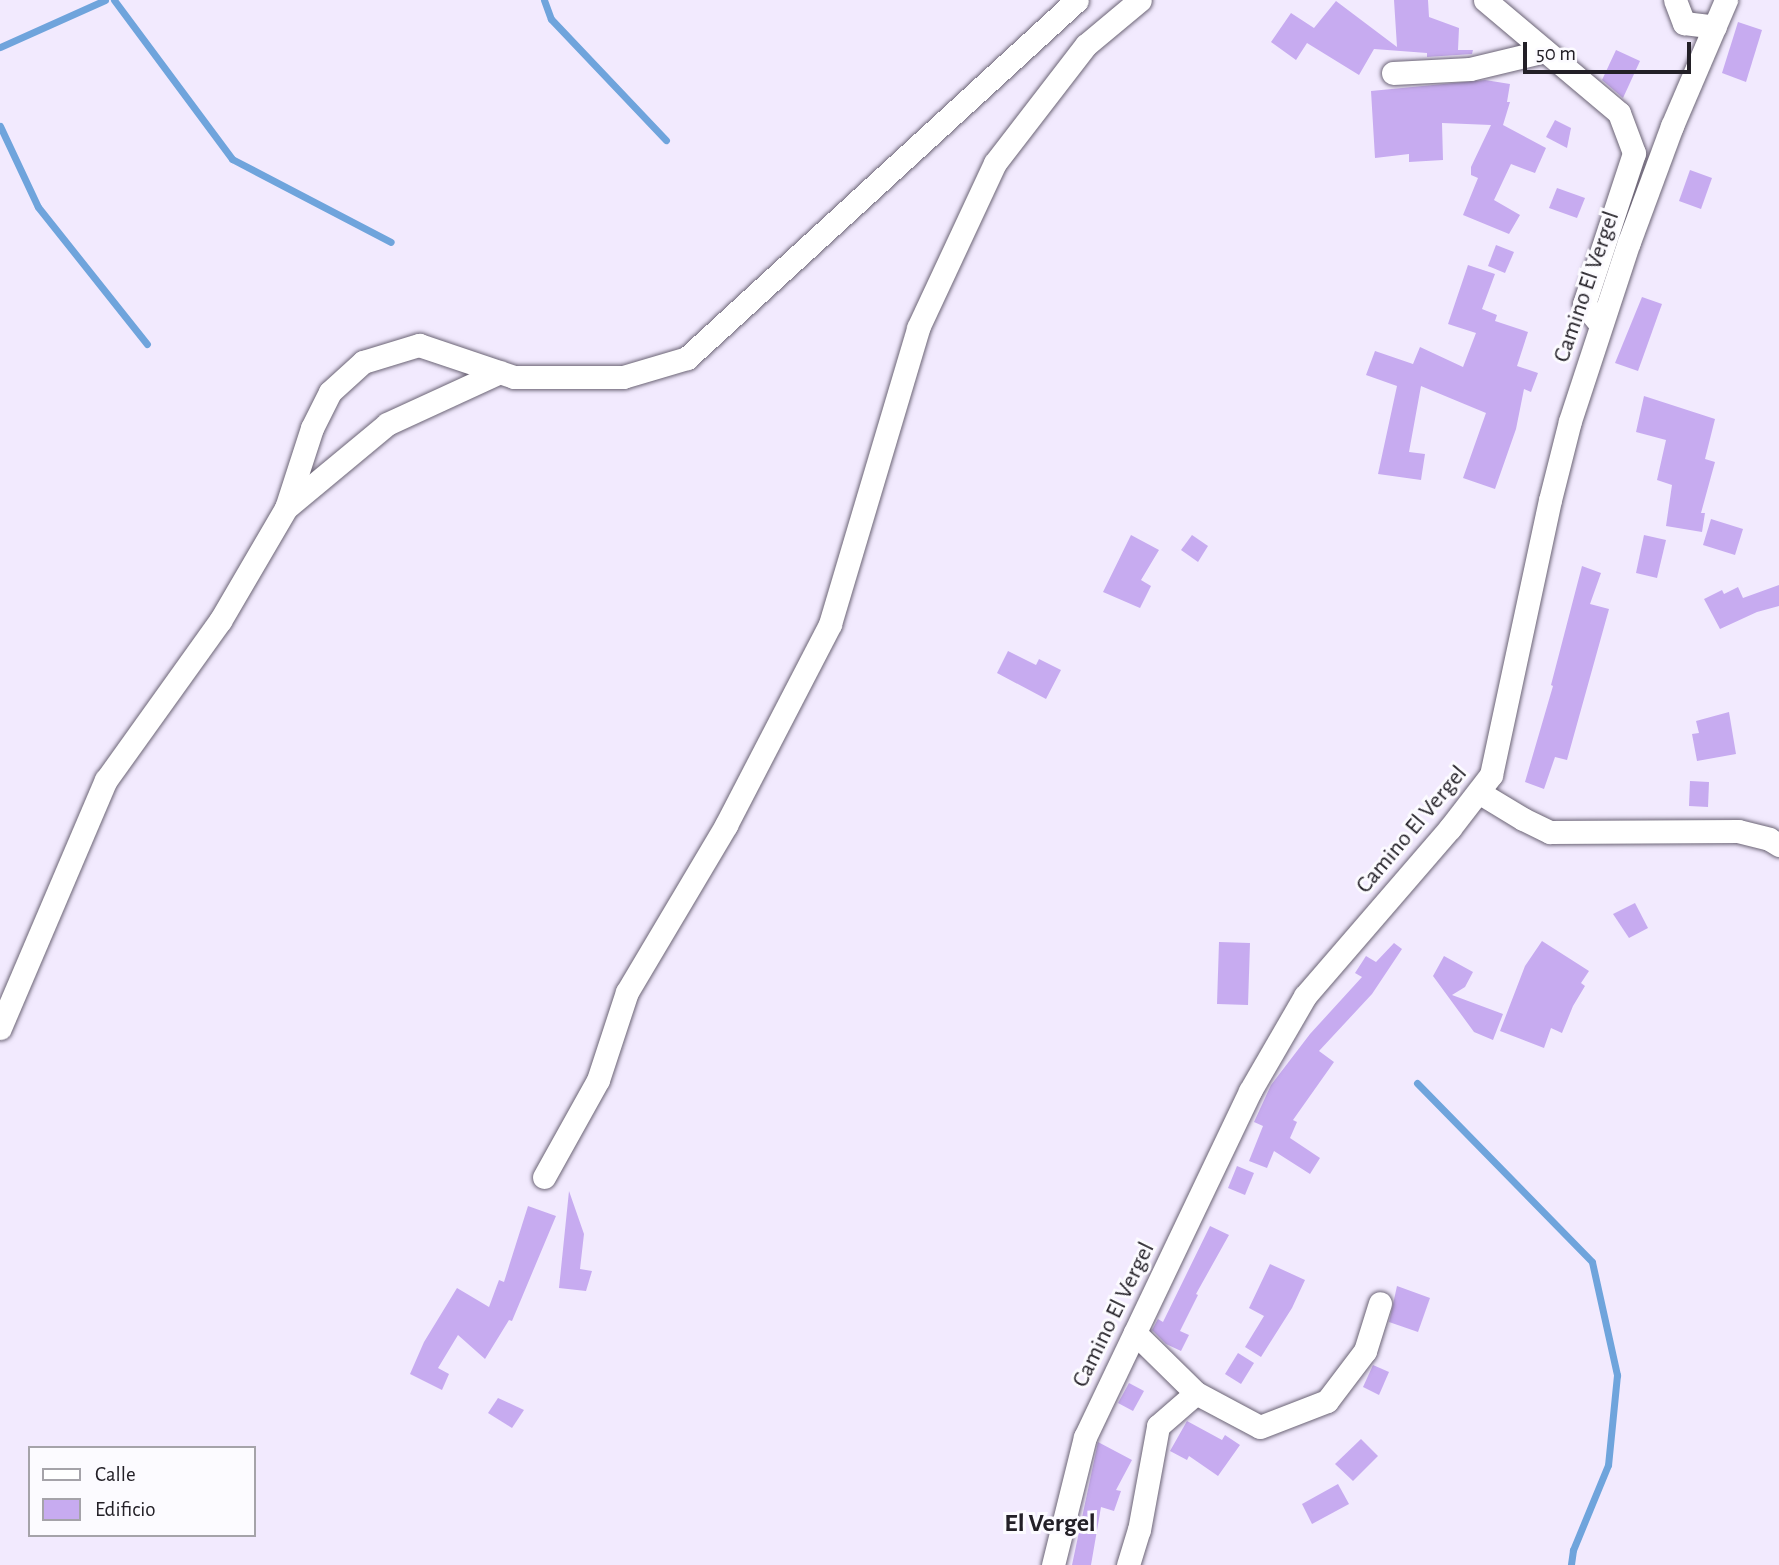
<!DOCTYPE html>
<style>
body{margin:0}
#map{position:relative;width:1779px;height:1565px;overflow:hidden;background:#f2eafe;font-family:"Alegreya Sans",sans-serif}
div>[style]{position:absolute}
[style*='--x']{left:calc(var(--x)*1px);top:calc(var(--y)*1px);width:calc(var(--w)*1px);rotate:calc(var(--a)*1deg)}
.stream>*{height:7px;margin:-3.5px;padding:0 3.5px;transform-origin:3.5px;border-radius:3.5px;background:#6fa4dc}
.building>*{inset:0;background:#c7abf0}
.roads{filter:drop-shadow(0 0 2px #6b6475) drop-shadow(0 0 2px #6b6475)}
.minor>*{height:23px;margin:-11.5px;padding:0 11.5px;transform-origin:11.5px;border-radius:11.5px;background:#fff}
span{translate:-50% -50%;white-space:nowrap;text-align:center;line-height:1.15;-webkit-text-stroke:6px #fcfbff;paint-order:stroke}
.street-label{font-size:24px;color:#232027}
.neighbourhood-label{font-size:26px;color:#232027;font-weight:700}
.legend{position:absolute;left:28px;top:1446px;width:228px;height:91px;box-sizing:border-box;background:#fcfbff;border:2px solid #a5a3a9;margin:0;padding:9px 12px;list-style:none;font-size:21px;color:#232027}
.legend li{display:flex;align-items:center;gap:14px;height:35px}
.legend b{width:35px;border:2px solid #a5a3a9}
.scale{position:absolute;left:1523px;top:42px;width:168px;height:32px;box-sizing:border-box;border:4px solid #232027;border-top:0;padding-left:9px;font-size:21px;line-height:24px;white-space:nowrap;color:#232027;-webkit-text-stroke:5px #fcfbff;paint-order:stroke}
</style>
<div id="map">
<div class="stream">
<i style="--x:114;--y:0;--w:198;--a:53.4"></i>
<i style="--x:232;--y:159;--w:179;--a:27.6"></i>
<i style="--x:544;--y:0;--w:20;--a:70"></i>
<i style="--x:551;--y:19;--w:167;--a:46.5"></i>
<i style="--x:0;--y:47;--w:115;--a:-24.1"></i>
<i style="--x:0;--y:126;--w:89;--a:64.9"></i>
<i style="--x:38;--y:207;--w:175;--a:51.5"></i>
<i style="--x:1417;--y:1083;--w:250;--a:45.6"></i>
<i style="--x:1592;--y:1262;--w:116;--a:77.5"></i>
<i style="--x:1617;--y:1375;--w:90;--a:95.7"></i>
<i style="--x:1608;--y:1465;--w:92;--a:112.4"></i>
<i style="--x:1573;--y:1550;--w:15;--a:98"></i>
</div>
<div class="building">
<i style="clip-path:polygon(1394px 0,1428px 0,1429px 17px,1459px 28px,1458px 50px,1473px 50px,1472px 54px,1427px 57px,1427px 53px,1374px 49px,1359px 75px,1307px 43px,1296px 60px,1271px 42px,1291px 13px,1314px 28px,1336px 1px,1397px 47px)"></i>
<i style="clip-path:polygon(1738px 22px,1762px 30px,1746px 82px,1722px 73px)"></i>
<i style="clip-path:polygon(1616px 50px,1640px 61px,1623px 98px,1602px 80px)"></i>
<i style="clip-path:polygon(1485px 80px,1510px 84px,1507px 102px,1510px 102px,1503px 125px,1546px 148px,1535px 173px,1511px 164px,1494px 200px,1520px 215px,1509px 234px,1463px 215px,1478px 178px,1471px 175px,1471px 167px,1491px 125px,1442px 123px,1443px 160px,1409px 162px,1409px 154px,1375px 158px,1371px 91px)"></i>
<i style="clip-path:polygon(1555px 120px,1571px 128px,1567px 148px,1546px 137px)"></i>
<i style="clip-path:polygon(1690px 170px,1712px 178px,1701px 209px,1679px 201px)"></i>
<i style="clip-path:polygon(1557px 188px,1585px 198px,1577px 218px,1549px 208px)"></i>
<i style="clip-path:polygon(1496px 245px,1514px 252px,1505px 273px,1488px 266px)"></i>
<i style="clip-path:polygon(1468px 265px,1495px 274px,1482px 309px,1497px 315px,1495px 321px,1528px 332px,1517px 366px,1538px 373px,1531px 392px,1524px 389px,1516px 429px,1495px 489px,1463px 478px,1486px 413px,1421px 386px,1409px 452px,1425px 454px,1421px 480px,1378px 474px,1397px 386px,1366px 375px,1375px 351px,1413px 364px,1420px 347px,1463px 367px,1476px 333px,1448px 324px)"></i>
<i style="clip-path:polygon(1642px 297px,1662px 304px,1638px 371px,1615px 363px)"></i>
<i style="clip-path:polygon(1644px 396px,1715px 419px,1705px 459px,1715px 462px,1701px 513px,1705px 513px,1702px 532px,1666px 526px,1672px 485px,1657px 480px,1666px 440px,1636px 432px)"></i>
<i style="clip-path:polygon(1711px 519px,1743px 529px,1735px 555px,1703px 545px)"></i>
<i style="clip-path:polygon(1131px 535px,1159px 550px,1141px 580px,1151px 586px,1140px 608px,1103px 592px)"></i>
<i style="clip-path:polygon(1192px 535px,1208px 546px,1198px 562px,1181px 550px)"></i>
<i style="clip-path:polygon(1644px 535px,1666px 540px,1657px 578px,1636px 573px)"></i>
<i style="clip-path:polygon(1582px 566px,1601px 573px,1590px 604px,1609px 609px,1567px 760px,1555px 757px,1544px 789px,1525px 782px,1553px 686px,1551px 685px)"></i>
<i style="clip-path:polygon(1779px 585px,1779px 606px,1757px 612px,1720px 629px,1704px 599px,1722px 590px,1724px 594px,1738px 587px,1743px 598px)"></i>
<i style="clip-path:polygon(1008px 651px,1036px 665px,1039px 659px,1061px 670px,1046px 699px,997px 673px)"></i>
<i style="clip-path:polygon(1729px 712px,1736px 754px,1697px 761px,1692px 734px,1699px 733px,1696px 721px)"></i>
<i style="clip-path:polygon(1690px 781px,1709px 782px,1708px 807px,1689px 806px)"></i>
<i style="clip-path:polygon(1635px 903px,1648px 928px,1629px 938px,1613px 914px)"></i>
<i style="clip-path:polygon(1542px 941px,1589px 971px,1581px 983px,1585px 986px,1573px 1006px,1562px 1033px,1551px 1028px,1544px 1048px,1500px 1031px,1525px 966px)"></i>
<i style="clip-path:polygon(1219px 942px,1250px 943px,1248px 1005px,1217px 1004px)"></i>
<i style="clip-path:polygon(1394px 943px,1402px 949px,1372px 994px,1319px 1051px,1334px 1062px,1293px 1120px,1297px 1122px,1290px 1138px,1320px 1158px,1310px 1174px,1274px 1151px,1267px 1168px,1249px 1161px,1263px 1126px,1254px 1122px,1271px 1085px,1310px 1034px,1362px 977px,1355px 973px,1366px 956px,1376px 962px)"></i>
<i style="clip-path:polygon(1444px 956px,1473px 972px,1465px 987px,1452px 995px,1503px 1014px,1493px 1040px,1474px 1032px,1433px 976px)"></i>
<i style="clip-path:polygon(1237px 1166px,1254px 1173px,1245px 1195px,1228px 1188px)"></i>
<i style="clip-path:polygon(569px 1191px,584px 1234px,580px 1269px,592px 1271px,586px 1291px,559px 1288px)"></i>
<i style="clip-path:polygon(528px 1206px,556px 1216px,512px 1321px,509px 1320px,485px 1359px,458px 1335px,438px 1368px,449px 1374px,442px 1390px,410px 1374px,424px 1342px,457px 1288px,489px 1307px,499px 1280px,504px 1282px)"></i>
<i style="clip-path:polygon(1210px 1226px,1229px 1235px,1196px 1294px,1198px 1295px,1180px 1331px,1189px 1335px,1181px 1351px,1166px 1344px,1152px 1330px,1158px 1319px,1163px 1322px)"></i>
<i style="clip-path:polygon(1270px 1264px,1305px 1280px,1292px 1308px,1261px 1357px,1245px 1347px,1264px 1316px,1249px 1308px)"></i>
<i style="clip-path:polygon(1397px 1286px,1430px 1298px,1418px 1332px,1389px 1322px)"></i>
<i style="clip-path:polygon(1238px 1353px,1254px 1363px,1241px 1384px,1225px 1374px)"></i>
<i style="clip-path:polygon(1373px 1365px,1389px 1372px,1379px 1395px,1363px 1387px)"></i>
<i style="clip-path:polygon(1129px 1383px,1144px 1391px,1133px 1411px,1118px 1403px)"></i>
<i style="clip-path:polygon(498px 1398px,524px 1410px,512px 1428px,488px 1413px)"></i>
<i style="clip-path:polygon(1187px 1421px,1222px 1440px,1225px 1435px,1240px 1445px,1218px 1476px,1189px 1456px,1187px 1460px,1170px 1451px)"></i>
<i style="clip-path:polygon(1361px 1439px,1378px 1456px,1353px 1481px,1335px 1464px)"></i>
<i style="clip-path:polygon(1098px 1442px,1132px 1460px,1116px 1490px,1121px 1491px,1114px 1511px,1101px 1507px,1091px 1565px,1072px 1565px)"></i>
<i style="clip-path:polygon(1338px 1484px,1349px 1504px,1312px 1524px,1302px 1504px)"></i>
</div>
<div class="roads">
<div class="minor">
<i style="--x:1485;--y:0;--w:175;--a:40.1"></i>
<i style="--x:1619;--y:113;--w:43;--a:69.4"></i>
<i style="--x:1634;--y:153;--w:159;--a:108.3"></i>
<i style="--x:1584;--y:304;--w:26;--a:51"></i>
<i style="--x:1675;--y:0;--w:25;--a:69"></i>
<i style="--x:1684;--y:23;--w:31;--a:7"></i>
<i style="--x:1393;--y:73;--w:77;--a:-3"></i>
<i style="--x:1470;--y:69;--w:77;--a:-13.5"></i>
<i style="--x:286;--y:508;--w:131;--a:-39.7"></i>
<i style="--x:387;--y:424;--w:124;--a:-24.7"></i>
<i style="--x:1480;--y:793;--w:50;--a:31.2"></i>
<i style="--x:1523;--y:819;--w:30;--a:26"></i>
<i style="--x:1550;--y:832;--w:188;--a:-0.3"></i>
<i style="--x:1738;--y:831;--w:32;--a:14"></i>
<i style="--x:1769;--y:839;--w:12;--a:31"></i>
<i style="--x:0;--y:1028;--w:270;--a:-66.9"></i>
<i style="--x:106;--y:780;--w:196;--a:-54.4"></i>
<i style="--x:220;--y:621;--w:131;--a:-59.7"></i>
<i style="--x:286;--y:508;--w:84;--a:-72"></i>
<i style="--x:312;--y:428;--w:40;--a:-63.4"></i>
<i style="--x:330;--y:392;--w:45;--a:-42.3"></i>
<i style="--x:363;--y:362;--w:59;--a:-16.9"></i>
<i style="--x:419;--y:345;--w:100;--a:18.6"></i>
<i style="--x:514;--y:377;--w:109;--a:0"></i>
<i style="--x:623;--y:377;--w:67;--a:-16.5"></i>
<i style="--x:687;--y:358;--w:529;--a:-42.55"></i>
<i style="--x:544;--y:1177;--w:111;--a:-60.9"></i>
<i style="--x:598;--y:1080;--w:93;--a:-71.8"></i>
<i style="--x:627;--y:992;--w:194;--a:-59.3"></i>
<i style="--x:726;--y:825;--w:226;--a:-62.6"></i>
<i style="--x:830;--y:624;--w:309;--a:-73.4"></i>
<i style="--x:918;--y:328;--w:182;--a:-65"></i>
<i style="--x:995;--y:163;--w:149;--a:-52.4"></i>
<i style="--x:1086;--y:45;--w:70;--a:-39.8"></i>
<i style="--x:1196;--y:1393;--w:72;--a:28"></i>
<i style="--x:1260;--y:1427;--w:72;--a:-21.2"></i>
<i style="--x:1327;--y:1401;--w:63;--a:-52.8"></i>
<i style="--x:1365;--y:1351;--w:50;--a:-72.6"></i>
<i style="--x:1053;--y:1565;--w:132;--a:-76"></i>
<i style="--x:1085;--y:1437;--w:383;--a:-64.5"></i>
<i style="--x:1250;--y:1091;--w:110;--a:-59.9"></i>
<i style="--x:1305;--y:996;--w:222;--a:-49.2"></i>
<i style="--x:1450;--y:828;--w:67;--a:-52.3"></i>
<i style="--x:1491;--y:775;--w:281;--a:-77.9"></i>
<i style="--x:1550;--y:500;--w:81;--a:-75.8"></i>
<i style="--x:1570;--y:421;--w:188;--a:-71.8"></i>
<i style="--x:1629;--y:242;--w:124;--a:-69.7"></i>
<i style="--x:1672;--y:126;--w:137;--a:-66.8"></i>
<i style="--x:1128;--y:1565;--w:37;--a:-73"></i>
<i style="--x:1139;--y:1530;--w:106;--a:-79.6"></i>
<i style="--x:1158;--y:1426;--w:50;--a:-41"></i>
<i style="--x:1196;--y:1393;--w:86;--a:-135.5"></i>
</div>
</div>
<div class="street-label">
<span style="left:1587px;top:287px;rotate:-71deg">Camino El Vergel</span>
<span style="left:1412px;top:830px;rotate:-50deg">Camino El Vergel</span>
<span style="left:1114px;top:1315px;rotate:-64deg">Camino El Vergel</span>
</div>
<div class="neighbourhood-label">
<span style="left:1050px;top:1524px">El Vergel</span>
</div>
<ul class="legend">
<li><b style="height:9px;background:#fff"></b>Calle</li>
<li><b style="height:19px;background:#c7abf0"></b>Edificio</li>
</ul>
<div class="scale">50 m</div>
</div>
